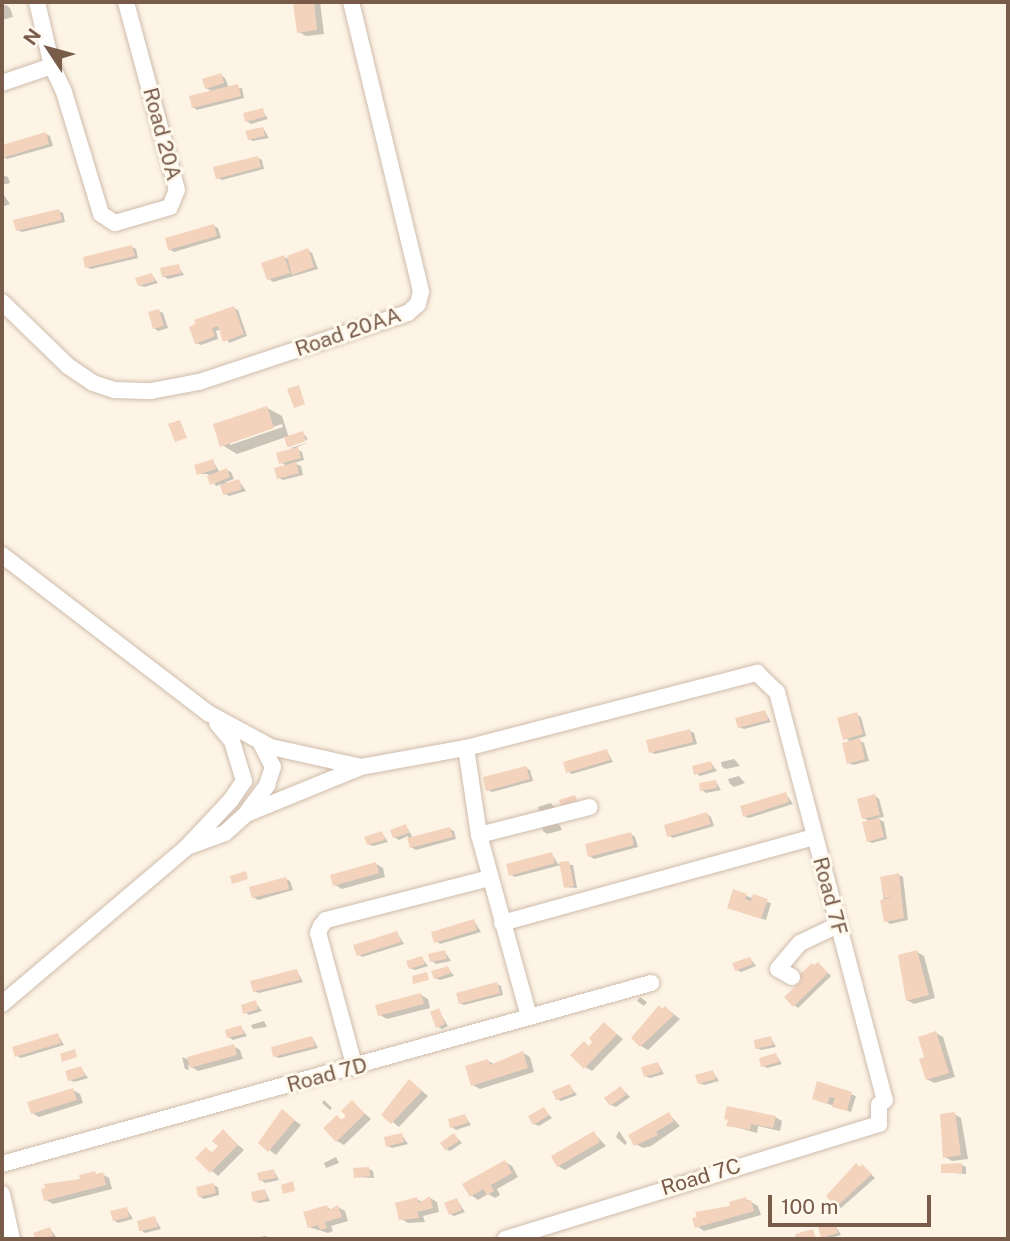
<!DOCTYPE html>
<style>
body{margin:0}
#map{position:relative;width:1010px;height:1241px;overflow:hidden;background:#fdf4e6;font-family:"Public Sans",sans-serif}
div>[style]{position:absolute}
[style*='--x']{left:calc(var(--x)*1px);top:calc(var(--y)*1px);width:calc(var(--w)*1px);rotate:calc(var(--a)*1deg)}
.shadow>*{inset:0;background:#0003}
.building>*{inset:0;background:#f4d3bd}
.roads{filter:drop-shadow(0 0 2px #cfbcab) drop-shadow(0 0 2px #cfbcab)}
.minor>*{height:16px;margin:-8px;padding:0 8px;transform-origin:8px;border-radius:8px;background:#fff}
span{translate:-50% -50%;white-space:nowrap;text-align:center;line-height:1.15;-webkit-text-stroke:6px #fff8ed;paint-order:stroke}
.street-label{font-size:21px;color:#785b49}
.frame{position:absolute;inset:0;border:4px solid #785b49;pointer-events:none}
.north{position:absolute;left:14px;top:14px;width:70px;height:70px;-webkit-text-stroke:5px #fff8ed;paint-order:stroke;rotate:306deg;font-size:19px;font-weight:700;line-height:28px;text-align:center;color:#785b49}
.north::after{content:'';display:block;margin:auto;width:24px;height:32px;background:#785b49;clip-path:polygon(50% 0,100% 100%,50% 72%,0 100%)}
.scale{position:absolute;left:768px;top:1195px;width:163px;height:32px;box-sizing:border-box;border:4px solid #785b49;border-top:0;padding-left:9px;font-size:21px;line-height:24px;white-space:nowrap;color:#785b49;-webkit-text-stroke:5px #fff8ed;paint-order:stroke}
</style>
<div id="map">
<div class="shadow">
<i style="clip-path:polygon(295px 2px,320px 2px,324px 34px,306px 36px,299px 32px)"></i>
<i style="clip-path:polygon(6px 5px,10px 8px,13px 17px,2px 20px,2px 6px)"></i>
<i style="clip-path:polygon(221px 75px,225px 78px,229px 88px,242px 88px,244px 98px,197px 110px,193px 107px,213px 92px,206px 88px)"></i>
<i style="clip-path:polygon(262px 110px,268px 119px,251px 124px,247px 121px)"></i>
<i style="clip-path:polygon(263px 128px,269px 138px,253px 141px,249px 139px)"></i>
<i style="clip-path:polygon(46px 134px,50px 136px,53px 146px,7px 159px,3px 157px,2px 146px)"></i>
<i style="clip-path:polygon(258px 158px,262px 160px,264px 169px,222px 180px,218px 178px)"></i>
<i style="clip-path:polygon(2px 175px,8px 177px,10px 183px,2px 185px)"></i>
<i style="clip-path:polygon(4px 195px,10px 204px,2px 207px,2px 196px)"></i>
<i style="clip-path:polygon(59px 211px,63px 213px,65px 222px,22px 232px,17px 230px)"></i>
<i style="clip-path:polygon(214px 226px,218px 228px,221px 238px,174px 252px,169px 249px)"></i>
<i style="clip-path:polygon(132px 247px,136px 249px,138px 258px,91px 269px,87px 267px)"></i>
<i style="clip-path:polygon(308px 250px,312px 253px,318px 269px,273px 282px,269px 279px,284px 257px,290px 260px)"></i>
<i style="clip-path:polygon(178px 266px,184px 275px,168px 279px,163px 276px)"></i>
<i style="clip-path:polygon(152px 275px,158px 283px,144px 287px,139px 285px)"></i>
<i style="clip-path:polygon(233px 308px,238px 310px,247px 336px,229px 343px,221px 329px,216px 331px,218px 339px,201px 345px,196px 343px)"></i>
<i style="clip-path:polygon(159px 311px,163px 313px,168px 328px,158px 331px,154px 328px)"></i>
<i style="clip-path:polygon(evenodd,267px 408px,282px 416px,289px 438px,303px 433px,308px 439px,289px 447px,286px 437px,237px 454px,222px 445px,267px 408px,282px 424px,283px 427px,230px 445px,230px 441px,282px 424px)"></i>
<i style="clip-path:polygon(309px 442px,295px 448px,302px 452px,304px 460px,294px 463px,301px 466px,303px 475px,283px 480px,279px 478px,287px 466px,280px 462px,295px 450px,291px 448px)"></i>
<i style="clip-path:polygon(213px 461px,220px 473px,227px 470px,231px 472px,234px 479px,226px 482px,227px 485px,239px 481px,246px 491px,229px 496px,225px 494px,222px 484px,216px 486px,208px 474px,198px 474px)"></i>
<i style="clip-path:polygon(765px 712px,771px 722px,744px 729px,739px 727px)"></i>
<i style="clip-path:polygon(856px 714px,861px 717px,866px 736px,857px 739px,864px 743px,869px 761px,853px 765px,849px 763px,851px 742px,845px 738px)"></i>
<i style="clip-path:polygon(690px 731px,694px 733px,697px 744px,655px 754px,651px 752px)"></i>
<i style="clip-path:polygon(607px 751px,613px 762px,572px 774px,567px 771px)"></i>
<i style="clip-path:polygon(734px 759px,740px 766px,726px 769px,722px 767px,721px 762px)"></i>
<i style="clip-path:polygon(711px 763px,717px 771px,700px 776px,696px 773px)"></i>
<i style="clip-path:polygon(526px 768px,530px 770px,533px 781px,492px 792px,488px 790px)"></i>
<i style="clip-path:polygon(739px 776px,745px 783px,734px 787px,730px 784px,728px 779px)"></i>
<i style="clip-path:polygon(716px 782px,721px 790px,706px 793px,702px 790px)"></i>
<i style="clip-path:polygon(786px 794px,793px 804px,749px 818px,744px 816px)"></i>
<i style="clip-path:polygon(875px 796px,879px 799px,884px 817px,877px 818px,884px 822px,887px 839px,872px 843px,868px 841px,870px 822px,864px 818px)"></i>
<i style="clip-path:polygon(551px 803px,558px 812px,540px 813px,538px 807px)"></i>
<i style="clip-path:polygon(707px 814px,711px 817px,714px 826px,673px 838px,668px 835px)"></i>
<i style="clip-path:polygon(557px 821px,562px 830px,547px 834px,543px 831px,542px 825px)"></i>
<i style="clip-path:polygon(406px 826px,413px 838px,450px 829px,454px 831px,456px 839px,416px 850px,411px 847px,408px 836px,399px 840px,394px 837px)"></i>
<i style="clip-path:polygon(382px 833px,388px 842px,373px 846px,368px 844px)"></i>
<i style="clip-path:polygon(631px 834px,635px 837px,638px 847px,594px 859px,590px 856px)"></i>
<i style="clip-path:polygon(552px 854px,558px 864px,573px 865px,577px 888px,566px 887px,561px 865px,515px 877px,511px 875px)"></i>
<i style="clip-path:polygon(376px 864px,383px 868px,385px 877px,342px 889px,335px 885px)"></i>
<i style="clip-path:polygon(899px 875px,903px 877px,908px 920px,890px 924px,886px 921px,881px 878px)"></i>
<i style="clip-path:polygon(286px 879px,290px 881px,293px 890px,258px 900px,253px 897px)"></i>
<i style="clip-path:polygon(746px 896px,771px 903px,766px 920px,733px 909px)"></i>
<i style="clip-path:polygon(474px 921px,481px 932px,440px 944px,436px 941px)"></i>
<i style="clip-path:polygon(397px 933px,404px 944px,362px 957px,358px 954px)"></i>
<i style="clip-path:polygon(445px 952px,451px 961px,436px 964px,432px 961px)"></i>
<i style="clip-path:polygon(917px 952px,924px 956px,935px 998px,914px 1004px,907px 1000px)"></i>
<i style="clip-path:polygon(422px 958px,428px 966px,415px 970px,410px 968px)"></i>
<i style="clip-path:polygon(750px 958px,756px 966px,741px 972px,737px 970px)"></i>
<i style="clip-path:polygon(822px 967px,831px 976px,798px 1008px,794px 1005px)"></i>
<i style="clip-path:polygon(448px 968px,454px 976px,440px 980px,435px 978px)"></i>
<i style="clip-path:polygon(297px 971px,303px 982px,259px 993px,254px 991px)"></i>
<i style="clip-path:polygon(497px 984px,501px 986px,503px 995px,464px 1005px,460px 1003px)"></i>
<i style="clip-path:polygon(421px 995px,428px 999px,430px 1008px,387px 1019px,380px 1015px)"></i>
<i style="clip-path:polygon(640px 997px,647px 1002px,644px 1006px,637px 1001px)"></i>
<i style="clip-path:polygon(255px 1002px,262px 1011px,249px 1015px,245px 1012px)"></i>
<i style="clip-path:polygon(666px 1008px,680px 1019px,648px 1050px,641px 1046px)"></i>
<i style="clip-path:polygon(438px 1010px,448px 1026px,442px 1029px,437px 1026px)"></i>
<i style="clip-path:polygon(264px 1021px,267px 1027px,253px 1029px,251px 1025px)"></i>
<i style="clip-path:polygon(604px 1024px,623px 1039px,592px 1071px,585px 1067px,590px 1047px)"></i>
<i style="clip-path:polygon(241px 1027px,247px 1036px,233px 1040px,229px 1037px)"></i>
<i style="clip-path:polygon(936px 1033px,943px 1037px,955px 1077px,934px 1083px,927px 1079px,926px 1058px)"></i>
<i style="clip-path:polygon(58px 1035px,64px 1045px,21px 1058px,17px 1056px)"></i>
<i style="clip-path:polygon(312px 1037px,318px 1048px,279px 1058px,275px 1056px)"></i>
<i style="clip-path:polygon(771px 1038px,776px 1047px,761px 1050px,757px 1048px)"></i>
<i style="clip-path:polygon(233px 1046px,240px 1050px,243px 1059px,198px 1071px,188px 1065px,189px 1070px,185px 1069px,182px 1057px,187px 1059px)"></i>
<i style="clip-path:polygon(523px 1053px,530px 1057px,534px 1072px,480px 1089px,473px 1085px,488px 1061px,496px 1065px)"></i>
<i style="clip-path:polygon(776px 1055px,782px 1064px,767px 1068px,763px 1066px)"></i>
<i style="clip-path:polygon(658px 1064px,664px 1074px,650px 1078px,645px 1076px)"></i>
<i style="clip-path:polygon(81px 1068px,88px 1078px,74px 1082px,70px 1080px)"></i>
<i style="clip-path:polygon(713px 1072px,719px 1081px,704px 1085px,699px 1083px)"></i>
<i style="clip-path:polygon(410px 1081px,428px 1096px,399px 1127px,384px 1115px)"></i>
<i style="clip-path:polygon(819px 1083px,856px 1096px,851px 1112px,814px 1099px)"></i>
<i style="clip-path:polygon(570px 1086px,577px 1095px,561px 1101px,557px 1099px)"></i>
<i style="clip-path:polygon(621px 1088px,630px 1097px,616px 1107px,611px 1105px)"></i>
<i style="clip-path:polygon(73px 1090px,80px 1094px,83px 1103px,39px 1117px,32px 1113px)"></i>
<i style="clip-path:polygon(324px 1100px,332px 1108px,330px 1110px,322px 1103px)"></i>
<i style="clip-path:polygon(353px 1103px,371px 1119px,344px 1145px,337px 1141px,337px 1117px,343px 1121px)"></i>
<i style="clip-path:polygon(544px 1109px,552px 1118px,539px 1126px,534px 1124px)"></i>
<i style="clip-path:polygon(282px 1111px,301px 1125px,276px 1155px,260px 1143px)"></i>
<i style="clip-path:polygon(669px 1114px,680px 1126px,651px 1146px,643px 1148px,636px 1144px)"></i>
<i style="clip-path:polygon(954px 1114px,961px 1118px,968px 1159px,952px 1161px,945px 1157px)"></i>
<i style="clip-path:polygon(465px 1116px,471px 1125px,456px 1130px,452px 1127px)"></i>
<i style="clip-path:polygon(775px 1117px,782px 1121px,780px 1131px,758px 1126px,757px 1133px,728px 1125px)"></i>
<i style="clip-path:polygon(619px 1131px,627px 1143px,625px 1145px,616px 1137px)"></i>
<i style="clip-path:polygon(223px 1132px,244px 1150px,218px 1176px,197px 1158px,206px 1149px,213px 1153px,220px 1146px)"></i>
<i style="clip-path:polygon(594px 1133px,606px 1146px,565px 1170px,558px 1166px)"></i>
<i style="clip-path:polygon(402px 1135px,408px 1144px,392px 1148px,388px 1146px)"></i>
<i style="clip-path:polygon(454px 1135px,462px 1143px,450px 1151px,446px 1149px)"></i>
<i style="clip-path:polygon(336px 1157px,339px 1163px,326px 1168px,324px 1163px)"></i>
<i style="clip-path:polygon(505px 1162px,512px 1166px,518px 1177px,497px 1189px,500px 1195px,495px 1198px,488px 1194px,478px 1200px,471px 1195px)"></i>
<i style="clip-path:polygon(962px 1165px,966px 1167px,966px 1174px,943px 1172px)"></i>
<i style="clip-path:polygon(863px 1166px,875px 1178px,841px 1208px,837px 1205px)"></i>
<i style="clip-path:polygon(369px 1169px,373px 1171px,374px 1178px,356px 1177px)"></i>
<i style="clip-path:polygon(274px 1171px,279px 1180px,265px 1183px,261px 1180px)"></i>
<i style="clip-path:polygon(102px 1174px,109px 1178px,112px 1189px,53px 1204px,46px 1200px,82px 1180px)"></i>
<i style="clip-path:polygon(213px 1185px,218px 1187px,219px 1195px,204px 1199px,199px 1196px)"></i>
<i style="clip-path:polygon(265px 1191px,270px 1201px,259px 1203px,255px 1201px)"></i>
<i style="clip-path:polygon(430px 1198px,437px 1202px,439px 1212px,423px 1216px,425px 1222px,408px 1223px,400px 1218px,417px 1199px,427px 1205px)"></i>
<i style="clip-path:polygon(746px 1199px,758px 1206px,761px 1215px,704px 1231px,697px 1226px,699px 1218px,732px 1208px)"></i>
<i style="clip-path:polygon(457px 1200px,465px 1212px,454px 1216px,450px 1214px)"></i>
<i style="clip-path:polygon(327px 1207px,332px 1210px,338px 1207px,345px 1211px,348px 1221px,331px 1226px,333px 1231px,328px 1233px,309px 1227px)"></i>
<i style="clip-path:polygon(126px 1208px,133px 1219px,118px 1223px,114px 1220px)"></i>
<i style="clip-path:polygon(155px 1218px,161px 1229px,145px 1233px,141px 1230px)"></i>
<i style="clip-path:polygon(835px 1225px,841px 1235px,827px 1239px,823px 1236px)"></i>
<i style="clip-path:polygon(50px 1229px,57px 1238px,37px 1239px,36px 1234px)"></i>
<i style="clip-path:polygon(266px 1236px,271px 1239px,247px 1239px)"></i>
</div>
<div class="building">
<i style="clip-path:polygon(293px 2px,314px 2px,317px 30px,297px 33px)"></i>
<i style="clip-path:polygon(221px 73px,224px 83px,205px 89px,202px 79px)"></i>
<i style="clip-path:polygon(238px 84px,241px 96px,192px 108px,189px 96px)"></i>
<i style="clip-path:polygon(263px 108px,265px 117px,245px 122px,243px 113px)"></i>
<i style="clip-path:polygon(263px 127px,265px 136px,248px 140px,245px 131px)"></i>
<i style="clip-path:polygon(46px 132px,49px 144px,2px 158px,2px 145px)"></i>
<i style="clip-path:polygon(258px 156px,261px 167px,216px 179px,213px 167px)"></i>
<i style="clip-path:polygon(59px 209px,62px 220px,16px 231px,13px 220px)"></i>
<i style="clip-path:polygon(214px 224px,217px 236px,168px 250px,165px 238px)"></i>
<i style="clip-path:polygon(132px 245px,135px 256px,85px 268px,83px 257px)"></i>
<i style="clip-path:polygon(308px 248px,314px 267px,292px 275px,287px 256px)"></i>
<i style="clip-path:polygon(284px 255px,290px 273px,267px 280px,261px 263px)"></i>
<i style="clip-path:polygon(179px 264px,181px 273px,162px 277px,160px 268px)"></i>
<i style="clip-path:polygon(152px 273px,155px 281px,138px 286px,135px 278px)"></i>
<i style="clip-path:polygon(234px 306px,244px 334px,223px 342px,218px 326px,212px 328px,215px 336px,195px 344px,189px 327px,195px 324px,194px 320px)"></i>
<i style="clip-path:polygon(159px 309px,164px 326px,153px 329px,148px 312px)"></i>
<i style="clip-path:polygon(299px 385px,305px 404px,294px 408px,287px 389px)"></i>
<i style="clip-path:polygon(267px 406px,274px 428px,220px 447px,213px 424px)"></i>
<i style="clip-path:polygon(180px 420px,187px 438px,175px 442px,168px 424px)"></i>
<i style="clip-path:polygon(303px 431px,306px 441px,287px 447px,284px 437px)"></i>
<i style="clip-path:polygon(298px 447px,301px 458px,279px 464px,276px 453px)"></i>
<i style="clip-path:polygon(213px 459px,216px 469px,197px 475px,194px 465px)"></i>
<i style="clip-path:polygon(296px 462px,299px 473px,277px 479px,274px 468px)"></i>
<i style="clip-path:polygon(227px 468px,230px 477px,210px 485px,207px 476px)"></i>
<i style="clip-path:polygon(239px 479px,242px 489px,223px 495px,220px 485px)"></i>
<i style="clip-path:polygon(765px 710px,768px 720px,738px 728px,735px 718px)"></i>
<i style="clip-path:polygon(857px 712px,863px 734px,843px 740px,837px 718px)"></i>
<i style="clip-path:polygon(690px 729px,693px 742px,649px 753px,646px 740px)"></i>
<i style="clip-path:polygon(860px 738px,865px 759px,847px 764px,842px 743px)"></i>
<i style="clip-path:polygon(607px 749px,610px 760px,566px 773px,563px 762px)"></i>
<i style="clip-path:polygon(711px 761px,713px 769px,694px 775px,692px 766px)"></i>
<i style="clip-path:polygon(526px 766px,530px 779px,486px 791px,483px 777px)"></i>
<i style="clip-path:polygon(716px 780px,717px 788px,700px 791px,699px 783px)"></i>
<i style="clip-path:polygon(786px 792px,789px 802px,743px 817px,740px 806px)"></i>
<i style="clip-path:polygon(875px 794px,880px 815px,862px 819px,857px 799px)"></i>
<i style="clip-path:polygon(575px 795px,578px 803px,562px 808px,559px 800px)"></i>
<i style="clip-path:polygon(707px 812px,711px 824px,667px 837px,664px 825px)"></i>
<i style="clip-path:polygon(879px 818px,884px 837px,867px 842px,862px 822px)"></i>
<i style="clip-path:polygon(406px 824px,409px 833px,393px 838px,390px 830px)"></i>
<i style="clip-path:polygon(450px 827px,453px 837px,410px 848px,407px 838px)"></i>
<i style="clip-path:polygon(382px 831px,385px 840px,367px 845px,364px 837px)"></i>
<i style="clip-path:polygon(631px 832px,634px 845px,588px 857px,585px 844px)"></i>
<i style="clip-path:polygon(552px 852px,555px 863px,509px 876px,506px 864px)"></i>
<i style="clip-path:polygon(569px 861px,574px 886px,564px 888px,559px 862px)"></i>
<i style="clip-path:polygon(376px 862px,379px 873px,333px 886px,330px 875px)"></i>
<i style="clip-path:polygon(246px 871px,248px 879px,232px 884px,230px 876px)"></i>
<i style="clip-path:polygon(899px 873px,904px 918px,884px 922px,880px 900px,895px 897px,884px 898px,880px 877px)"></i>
<i style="clip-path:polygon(286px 877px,289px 889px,252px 898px,249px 887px)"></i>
<i style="clip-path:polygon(733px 889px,747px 894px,745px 899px,751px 901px,753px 894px,768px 899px,761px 919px,727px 908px)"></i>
<i style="clip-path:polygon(474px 919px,477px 930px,434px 943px,431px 932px)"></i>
<i style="clip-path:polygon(397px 931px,401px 942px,357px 956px,353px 945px)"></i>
<i style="clip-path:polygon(445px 950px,447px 959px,430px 962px,428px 954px)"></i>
<i style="clip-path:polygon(917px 950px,929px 995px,906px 1001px,898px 955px)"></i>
<i style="clip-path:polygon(422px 956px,425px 964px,409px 969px,406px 961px)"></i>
<i style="clip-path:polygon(750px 957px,753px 964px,735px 971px,732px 963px)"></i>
<i style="clip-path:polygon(818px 962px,828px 973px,793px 1007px,784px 997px,802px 980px,798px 976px,812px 963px,814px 965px)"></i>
<i style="clip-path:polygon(448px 966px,451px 973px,434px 979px,431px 971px)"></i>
<i style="clip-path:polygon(297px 969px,300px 980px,253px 992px,250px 981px)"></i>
<i style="clip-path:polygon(427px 972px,429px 980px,413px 984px,412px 976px)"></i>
<i style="clip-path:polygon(497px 982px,500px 993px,459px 1004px,456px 993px)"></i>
<i style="clip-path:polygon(421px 993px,424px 1004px,378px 1016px,375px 1005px)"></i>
<i style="clip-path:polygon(256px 1000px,258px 1009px,243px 1014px,241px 1005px)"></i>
<i style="clip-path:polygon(659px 1005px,662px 1009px,665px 1006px,674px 1015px,640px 1047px,631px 1038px)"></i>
<i style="clip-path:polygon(439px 1008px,445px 1024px,436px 1028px,430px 1012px)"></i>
<i style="clip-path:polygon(604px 1022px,617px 1034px,584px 1069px,570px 1055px,584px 1041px,589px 1046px,592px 1042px,589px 1038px)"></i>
<i style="clip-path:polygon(241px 1025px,244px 1034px,227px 1038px,225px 1030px)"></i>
<i style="clip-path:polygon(936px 1031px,949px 1073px,926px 1080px,919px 1059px,924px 1057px,918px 1037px)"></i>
<i style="clip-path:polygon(58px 1033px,61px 1043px,15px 1057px,12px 1047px)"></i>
<i style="clip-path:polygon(312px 1036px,315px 1046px,273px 1057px,271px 1047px)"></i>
<i style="clip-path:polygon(771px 1036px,773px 1045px,755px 1049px,754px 1040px)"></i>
<i style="clip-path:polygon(234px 1044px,237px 1055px,190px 1068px,187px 1057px)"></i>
<i style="clip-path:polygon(75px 1049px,77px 1057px,62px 1062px,60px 1054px)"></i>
<i style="clip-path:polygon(523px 1051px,528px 1068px,471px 1086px,465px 1066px,488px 1059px,490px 1065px)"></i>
<i style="clip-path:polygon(776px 1053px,779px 1062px,761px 1067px,759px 1058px)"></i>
<i style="clip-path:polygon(658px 1062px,661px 1072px,644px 1077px,641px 1067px)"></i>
<i style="clip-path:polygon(81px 1066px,85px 1076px,68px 1081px,65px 1071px)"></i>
<i style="clip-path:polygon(713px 1070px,716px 1079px,698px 1084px,695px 1075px)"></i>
<i style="clip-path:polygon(409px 1079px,422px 1091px,391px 1124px,381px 1115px)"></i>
<i style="clip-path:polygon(817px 1081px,852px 1092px,847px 1111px,832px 1107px,835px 1098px,830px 1097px,827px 1104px,812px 1099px)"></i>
<i style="clip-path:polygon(570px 1084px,574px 1093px,556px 1100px,552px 1091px)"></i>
<i style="clip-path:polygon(621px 1086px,626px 1095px,610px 1106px,604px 1098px)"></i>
<i style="clip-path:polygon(73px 1088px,77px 1100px,31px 1114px,27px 1102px)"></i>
<i style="clip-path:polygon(352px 1100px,365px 1114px,336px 1142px,323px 1128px,337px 1115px,341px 1120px,346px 1116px,341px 1111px)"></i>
<i style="clip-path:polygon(727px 1106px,776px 1116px,773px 1128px,751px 1124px,750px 1130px,726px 1126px,728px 1120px,724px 1119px)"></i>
<i style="clip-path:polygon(544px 1107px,549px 1115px,533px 1125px,528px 1116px)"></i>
<i style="clip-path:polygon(282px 1109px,295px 1120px,268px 1152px,258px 1143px)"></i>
<i style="clip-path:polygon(669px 1112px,674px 1121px,656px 1132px,658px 1135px,634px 1146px,628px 1135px)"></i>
<i style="clip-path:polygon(955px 1112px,961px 1155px,943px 1158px,940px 1114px)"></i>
<i style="clip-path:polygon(465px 1114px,468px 1123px,450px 1128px,448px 1119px)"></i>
<i style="clip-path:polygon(223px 1129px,238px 1145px,210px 1173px,195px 1158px,206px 1147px,211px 1153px,218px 1146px,212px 1141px)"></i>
<i style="clip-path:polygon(594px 1131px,600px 1142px,557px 1167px,551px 1156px)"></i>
<i style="clip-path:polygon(402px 1133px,404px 1142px,386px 1147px,384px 1137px)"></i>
<i style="clip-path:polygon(454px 1133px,459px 1141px,445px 1150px,440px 1143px)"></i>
<i style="clip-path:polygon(505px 1160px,512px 1173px,491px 1185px,494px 1191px,487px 1195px,483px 1189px,470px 1197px,462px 1184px)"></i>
<i style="clip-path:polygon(856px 1163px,860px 1167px,862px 1164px,872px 1174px,836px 1207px,826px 1196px)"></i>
<i style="clip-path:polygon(962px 1163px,962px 1173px,941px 1173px,941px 1164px)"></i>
<i style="clip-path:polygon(369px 1167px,370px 1176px,354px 1178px,353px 1168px)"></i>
<i style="clip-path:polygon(274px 1169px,276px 1178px,259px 1181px,257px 1173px)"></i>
<i style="clip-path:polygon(95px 1171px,96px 1174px,103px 1172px,106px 1185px,44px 1201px,41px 1189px,45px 1188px,44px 1184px,80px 1179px,79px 1175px)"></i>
<i style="clip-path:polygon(293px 1181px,295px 1191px,283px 1194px,281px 1185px)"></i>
<i style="clip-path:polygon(214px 1183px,216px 1193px,198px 1197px,196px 1187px)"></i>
<i style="clip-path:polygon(265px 1189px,267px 1199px,253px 1202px,251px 1192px)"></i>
<i style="clip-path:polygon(430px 1196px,433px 1208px,417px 1212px,419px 1218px,399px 1220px,395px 1203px,417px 1197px,419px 1203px)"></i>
<i style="clip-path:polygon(746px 1197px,747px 1201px,751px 1200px,754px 1211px,695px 1228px,692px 1218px,697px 1217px,695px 1212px,730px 1206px,729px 1202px)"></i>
<i style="clip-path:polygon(457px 1198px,462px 1210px,449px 1215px,444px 1203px)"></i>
<i style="clip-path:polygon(327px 1205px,329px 1210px,338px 1205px,342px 1217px,325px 1222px,327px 1228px,320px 1230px,318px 1225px,308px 1228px,303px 1212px)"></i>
<i style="clip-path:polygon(127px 1207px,129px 1217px,113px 1221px,110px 1211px)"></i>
<i style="clip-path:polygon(155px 1216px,158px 1227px,139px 1231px,137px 1221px)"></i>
<i style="clip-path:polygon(835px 1223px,838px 1233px,821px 1238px,818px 1227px)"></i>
<i style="clip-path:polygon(50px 1227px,53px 1236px,36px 1239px,33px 1233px)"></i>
<i style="clip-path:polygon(813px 1229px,816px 1239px,796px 1239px,795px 1234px)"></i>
</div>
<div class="roads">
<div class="minor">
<i style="--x:37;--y:2;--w:66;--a:76.8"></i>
<i style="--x:52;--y:66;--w:29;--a:65"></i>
<i style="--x:64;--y:92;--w:127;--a:73.1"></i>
<i style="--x:101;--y:214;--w:17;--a:33"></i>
<i style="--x:115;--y:223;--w:57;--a:-16.2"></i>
<i style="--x:170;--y:207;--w:18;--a:-68"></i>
<i style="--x:177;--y:190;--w:195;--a:-105.2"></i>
<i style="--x:2;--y:83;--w:53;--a:-18.8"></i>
<i style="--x:2;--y:302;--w:92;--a:44.1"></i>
<i style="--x:68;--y:366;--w:30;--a:34"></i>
<i style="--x:93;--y:383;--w:22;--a:18"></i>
<i style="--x:114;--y:390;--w:37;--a:2"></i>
<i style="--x:151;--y:391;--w:49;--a:-10.6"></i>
<i style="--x:199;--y:382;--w:220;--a:-18.3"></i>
<i style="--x:408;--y:313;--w:13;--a:-42"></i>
<i style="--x:418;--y:304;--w:13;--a:-77"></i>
<i style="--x:421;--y:291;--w:297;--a:-103.6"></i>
<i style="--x:2;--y:555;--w:260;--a:37.5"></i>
<i style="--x:208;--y:713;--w:72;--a:28.4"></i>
<i style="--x:271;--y:747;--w:92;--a:12.5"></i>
<i style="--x:466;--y:748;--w:88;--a:81.5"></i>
<i style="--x:479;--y:835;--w:189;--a:74.6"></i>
<i style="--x:247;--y:812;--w:34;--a:-53"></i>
<i style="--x:267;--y:785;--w:19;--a:-72"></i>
<i style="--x:273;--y:767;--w:29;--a:-117"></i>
<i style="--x:479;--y:835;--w:114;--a:-14.2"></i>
<i style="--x:187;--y:847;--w:40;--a:-20.2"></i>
<i style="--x:225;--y:833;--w:28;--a:-42"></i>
<i style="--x:246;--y:814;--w:124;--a:-22.2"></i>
<i style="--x:361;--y:767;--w:107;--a:-10.3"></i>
<i style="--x:466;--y:748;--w:301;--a:-14.5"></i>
<i style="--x:757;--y:673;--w:28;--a:44"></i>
<i style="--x:777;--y:692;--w:422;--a:75.2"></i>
<i style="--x:885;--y:1100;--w:8;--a:140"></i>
<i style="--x:879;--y:1105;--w:19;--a:90"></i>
<i style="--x:879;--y:1124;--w:391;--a:162.9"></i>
<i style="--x:502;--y:923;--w:324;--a:-15.4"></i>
<i style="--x:792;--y:977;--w:16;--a:-150"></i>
<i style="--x:778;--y:969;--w:34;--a:-50"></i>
<i style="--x:800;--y:943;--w:42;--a:-25.3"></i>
<i style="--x:2;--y:1004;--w:243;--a:-40.3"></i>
<i style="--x:187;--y:847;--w:64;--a:-46.9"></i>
<i style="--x:231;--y:800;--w:23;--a:-56"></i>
<i style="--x:244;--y:781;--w:42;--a:-106.7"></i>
<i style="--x:232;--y:741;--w:23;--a:-130"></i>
<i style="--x:355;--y:1068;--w:140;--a:-105.3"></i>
<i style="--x:318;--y:933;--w:8;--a:-67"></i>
<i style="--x:321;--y:926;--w:8;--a:-50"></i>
<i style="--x:326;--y:920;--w:169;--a:-14.4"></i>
<i style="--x:2;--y:1164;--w:674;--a:-15.58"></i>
<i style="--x:2;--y:1194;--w:46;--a:77.5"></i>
</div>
</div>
<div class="street-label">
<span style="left:162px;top:134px;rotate:75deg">Road 20A</span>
<span style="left:348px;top:332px;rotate:-19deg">Road 20AA</span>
<span style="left:830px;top:896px;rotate:75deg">Road 7F</span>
<span style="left:327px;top:1075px;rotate:-15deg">Road 7D</span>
<span style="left:701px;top:1177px;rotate:-17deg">Road 7C</span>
</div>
<div class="frame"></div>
<div class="north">N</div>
<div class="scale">100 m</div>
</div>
